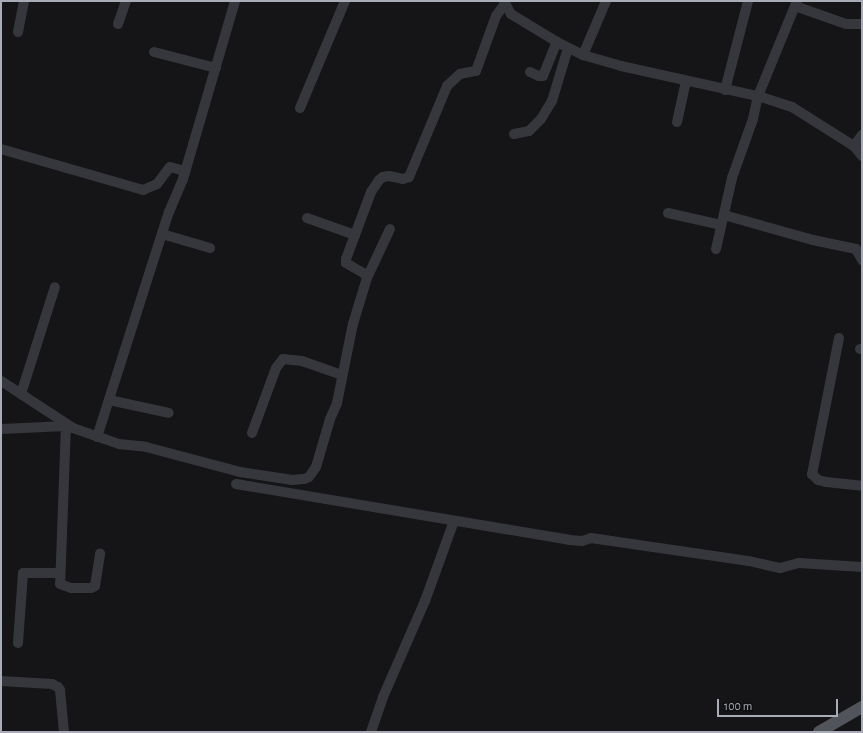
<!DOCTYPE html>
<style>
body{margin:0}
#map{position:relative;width:863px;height:733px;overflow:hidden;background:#151517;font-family:"Alegreya Sans",sans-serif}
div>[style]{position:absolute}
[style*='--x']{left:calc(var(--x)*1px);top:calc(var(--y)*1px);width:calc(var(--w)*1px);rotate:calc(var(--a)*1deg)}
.minor>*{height:10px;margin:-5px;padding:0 5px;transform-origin:5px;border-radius:5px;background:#36373c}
.major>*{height:12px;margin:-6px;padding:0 6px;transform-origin:6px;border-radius:6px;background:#52545b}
span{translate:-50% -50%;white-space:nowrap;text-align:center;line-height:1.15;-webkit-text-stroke:3.5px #101012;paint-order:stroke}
.frame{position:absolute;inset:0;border:2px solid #a7acb7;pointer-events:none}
.scale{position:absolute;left:717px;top:699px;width:121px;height:18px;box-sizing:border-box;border:2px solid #a7acb7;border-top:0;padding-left:5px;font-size:12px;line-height:14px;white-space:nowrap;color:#a7acb7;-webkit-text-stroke:3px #101012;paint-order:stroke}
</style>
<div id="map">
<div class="minor">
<i style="--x:504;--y:1;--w:15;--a:62"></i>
<i style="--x:511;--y:14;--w:54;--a:31.3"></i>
<i style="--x:557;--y:42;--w:29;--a:27"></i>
<i style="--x:583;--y:55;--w:40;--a:16"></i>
<i style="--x:621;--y:66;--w:140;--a:12.4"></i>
<i style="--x:758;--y:96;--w:36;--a:18"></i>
<i style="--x:792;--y:107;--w:73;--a:32.2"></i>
<i style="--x:854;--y:146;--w:13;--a:51"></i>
<i style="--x:795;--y:6;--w:54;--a:19.4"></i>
<i style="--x:846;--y:24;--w:16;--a:0"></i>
<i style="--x:118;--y:24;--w:24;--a:-71"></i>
<i style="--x:18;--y:32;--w:32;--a:-79"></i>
<i style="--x:154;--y:52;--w:64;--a:14.5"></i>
<i style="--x:583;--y:55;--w:59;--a:-66.9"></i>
<i style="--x:530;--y:72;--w:10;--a:24"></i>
<i style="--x:539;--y:76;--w:4;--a:0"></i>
<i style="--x:543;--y:76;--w:37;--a:-68"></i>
<i style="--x:725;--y:90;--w:92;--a:-75.5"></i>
<i style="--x:300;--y:108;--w:116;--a:-67.2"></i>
<i style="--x:677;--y:122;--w:42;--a:-77.6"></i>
<i style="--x:514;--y:134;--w:15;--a:-11"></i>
<i style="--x:529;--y:131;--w:17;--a:-45"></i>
<i style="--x:541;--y:119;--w:21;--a:-59"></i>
<i style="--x:552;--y:101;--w:55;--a:-73.2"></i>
<i style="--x:854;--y:146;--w:14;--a:-54"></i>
<i style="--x:1;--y:149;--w:148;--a:16.1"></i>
<i style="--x:143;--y:190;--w:15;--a:-23"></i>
<i style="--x:157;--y:184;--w:21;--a:-53"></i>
<i style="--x:170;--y:167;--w:16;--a:15"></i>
<i style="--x:668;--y:213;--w:54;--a:12.8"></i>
<i style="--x:724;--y:215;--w:92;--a:15.7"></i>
<i style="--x:813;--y:240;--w:44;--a:11.8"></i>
<i style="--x:856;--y:249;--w:13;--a:61"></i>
<i style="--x:307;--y:218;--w:51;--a:19.5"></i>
<i style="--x:162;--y:234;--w:50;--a:16.3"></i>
<i style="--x:716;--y:249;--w:73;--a:-77.3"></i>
<i style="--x:732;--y:178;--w:63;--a:-70.4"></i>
<i style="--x:753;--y:119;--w:24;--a:-78"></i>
<i style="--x:758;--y:96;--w:103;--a:-67.7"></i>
<i style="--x:367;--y:278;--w:54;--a:-64.9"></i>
<i style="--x:839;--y:338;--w:139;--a:101.2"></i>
<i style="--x:812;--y:474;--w:8;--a:45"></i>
<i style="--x:818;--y:480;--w:8;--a:14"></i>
<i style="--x:826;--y:482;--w:36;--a:6"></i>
<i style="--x:860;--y:349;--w:2;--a:0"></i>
<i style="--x:1;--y:381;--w:86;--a:33.1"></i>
<i style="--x:73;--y:428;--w:49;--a:19.2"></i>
<i style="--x:119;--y:444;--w:27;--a:6"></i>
<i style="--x:146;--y:447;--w:97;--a:14.9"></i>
<i style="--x:240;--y:472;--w:53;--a:8.7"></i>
<i style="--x:292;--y:480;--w:12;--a:-5"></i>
<i style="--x:304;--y:479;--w:5;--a:-22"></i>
<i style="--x:309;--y:477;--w:12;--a:-55"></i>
<i style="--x:316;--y:467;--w:50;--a:-73.7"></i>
<i style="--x:330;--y:419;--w:17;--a:-66"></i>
<i style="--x:337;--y:403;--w:81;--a:-78.6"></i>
<i style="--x:353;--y:324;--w:48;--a:-73.1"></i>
<i style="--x:367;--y:278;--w:4;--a:-117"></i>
<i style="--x:365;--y:274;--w:22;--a:-150"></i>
<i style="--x:346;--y:263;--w:4;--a:-90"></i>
<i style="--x:346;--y:259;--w:72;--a:-69.5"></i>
<i style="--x:371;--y:192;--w:14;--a:-56"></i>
<i style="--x:379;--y:180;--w:5;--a:-37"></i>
<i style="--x:383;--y:177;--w:6;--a:-9"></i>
<i style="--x:389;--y:176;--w:14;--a:12"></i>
<i style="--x:403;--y:179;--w:6;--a:-18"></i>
<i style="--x:409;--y:177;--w:99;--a:-67.3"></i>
<i style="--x:447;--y:86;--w:18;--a:-43"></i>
<i style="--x:460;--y:74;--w:16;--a:-11"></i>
<i style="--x:476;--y:71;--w:59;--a:-70"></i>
<i style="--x:496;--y:16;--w:14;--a:-54"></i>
<i style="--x:21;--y:394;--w:112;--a:-72.4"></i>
<i style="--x:109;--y:400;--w:61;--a:12.2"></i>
<i style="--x:66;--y:424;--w:160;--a:92.1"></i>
<i style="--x:60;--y:584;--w:12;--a:20"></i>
<i style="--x:71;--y:588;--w:20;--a:0"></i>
<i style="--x:91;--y:588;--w:4;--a:-27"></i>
<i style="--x:95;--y:586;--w:33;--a:-81"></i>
<i style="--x:1;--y:429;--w:65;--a:-2.6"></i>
<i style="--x:252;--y:433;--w:69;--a:-69.7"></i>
<i style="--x:276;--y:368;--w:11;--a:-52"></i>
<i style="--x:283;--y:359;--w:19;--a:6"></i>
<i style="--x:302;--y:361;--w:42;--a:19.3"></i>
<i style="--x:97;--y:437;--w:236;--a:-72.3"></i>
<i style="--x:169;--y:212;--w:36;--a:-67"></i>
<i style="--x:183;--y:179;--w:185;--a:-73.7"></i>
<i style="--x:236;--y:484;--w:338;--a:9.5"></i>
<i style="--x:569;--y:540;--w:13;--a:4"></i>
<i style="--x:582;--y:541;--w:9;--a:-18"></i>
<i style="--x:591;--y:538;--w:160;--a:8.3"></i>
<i style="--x:749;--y:561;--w:32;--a:13"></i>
<i style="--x:780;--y:568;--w:20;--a:-15"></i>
<i style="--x:799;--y:563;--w:63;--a:3.6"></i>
<i style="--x:18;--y:643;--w:70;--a:-85.9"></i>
<i style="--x:23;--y:573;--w:36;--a:0"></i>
<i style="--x:1;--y:681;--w:51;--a:3.4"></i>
<i style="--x:52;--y:684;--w:7;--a:27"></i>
<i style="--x:58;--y:687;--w:4;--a:56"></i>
<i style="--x:60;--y:690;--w:42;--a:84.6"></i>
<i style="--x:371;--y:732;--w:37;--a:-71"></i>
<i style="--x:383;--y:697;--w:105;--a:-66.4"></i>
<i style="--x:425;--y:601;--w:85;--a:-70.1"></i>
</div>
<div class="major">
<i style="--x:819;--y:732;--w:50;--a:-30.2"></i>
</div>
<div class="frame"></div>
<div class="scale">100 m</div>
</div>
